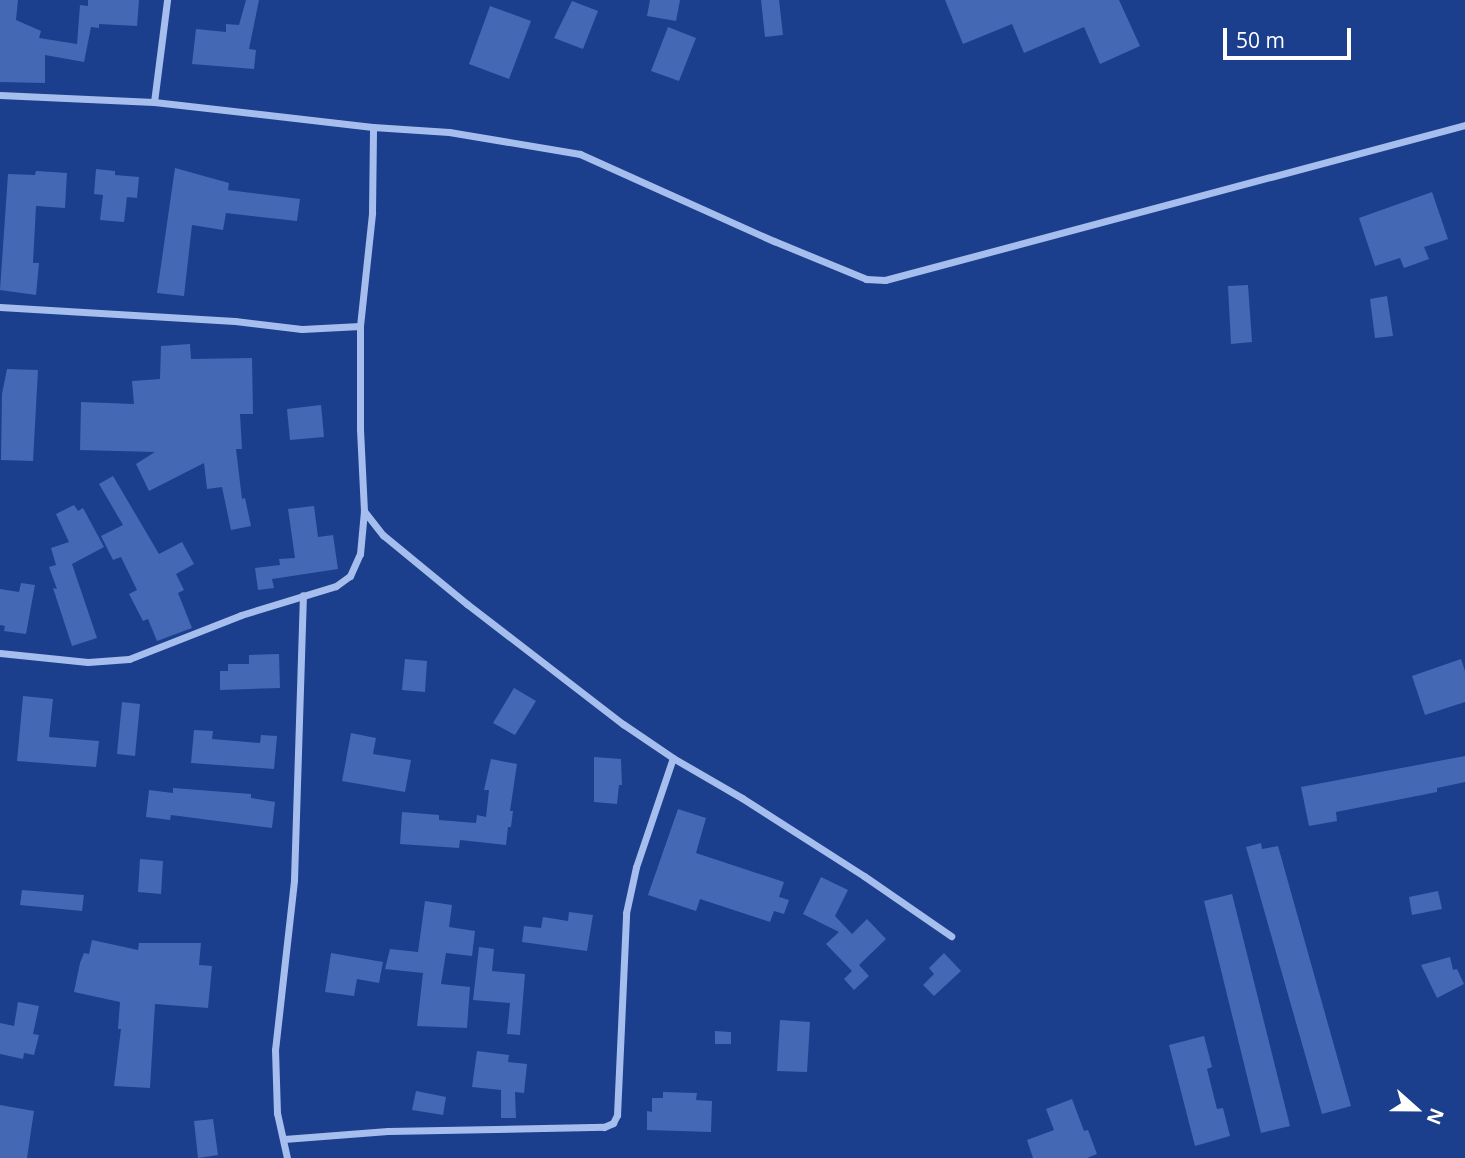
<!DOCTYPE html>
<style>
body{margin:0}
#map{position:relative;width:1465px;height:1158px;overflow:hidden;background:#1b3f8c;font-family:"Open Sans",sans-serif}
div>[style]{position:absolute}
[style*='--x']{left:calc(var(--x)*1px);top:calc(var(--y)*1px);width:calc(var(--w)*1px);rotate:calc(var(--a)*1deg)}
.building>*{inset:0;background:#4468b4}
.minor>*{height:7px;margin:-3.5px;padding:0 3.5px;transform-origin:3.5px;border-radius:3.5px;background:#a6beed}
span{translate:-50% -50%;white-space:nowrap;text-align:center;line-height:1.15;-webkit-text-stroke:5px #1b3f8c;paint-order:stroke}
.north{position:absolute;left:1381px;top:1074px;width:70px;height:70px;-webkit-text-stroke:5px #1b3f8c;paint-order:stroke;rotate:111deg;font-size:19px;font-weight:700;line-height:28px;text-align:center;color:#fff}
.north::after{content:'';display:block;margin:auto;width:24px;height:32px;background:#fff;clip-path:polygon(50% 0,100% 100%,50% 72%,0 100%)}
.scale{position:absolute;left:1223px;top:28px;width:128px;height:32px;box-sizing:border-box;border:4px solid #fff;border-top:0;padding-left:9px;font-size:21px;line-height:24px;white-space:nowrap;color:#fff;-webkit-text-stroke:5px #1b3f8c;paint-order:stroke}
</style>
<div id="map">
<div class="building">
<i style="clip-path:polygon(0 0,18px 0,16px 20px,41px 31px,39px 38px,77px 44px,80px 5px,88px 6px,88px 0,139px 0,137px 26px,99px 24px,99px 28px,91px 27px,84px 62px,45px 55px,45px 83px,0 82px)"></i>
<i style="clip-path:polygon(246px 0,259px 0,249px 49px,256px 50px,254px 69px,192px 64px,196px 29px,226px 32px,226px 24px,239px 25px)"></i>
<i style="clip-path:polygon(650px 0,680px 0,676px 21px,647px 16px)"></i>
<i style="clip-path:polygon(761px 0,779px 0,783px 35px,765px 37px)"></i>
<i style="clip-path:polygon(945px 0,1119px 0,1140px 46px,1100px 64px,1084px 27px,1024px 53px,1012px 24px,963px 44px)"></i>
<i style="clip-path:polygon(572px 1px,598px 11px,583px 49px,554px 38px)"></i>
<i style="clip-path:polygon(490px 6px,531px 21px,509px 79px,469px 64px)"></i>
<i style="clip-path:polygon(668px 27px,696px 38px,679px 81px,651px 71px)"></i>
<i style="clip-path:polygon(175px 168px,229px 183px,228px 190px,300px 199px,297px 221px,226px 213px,223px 230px,192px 225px,184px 296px,157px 293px)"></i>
<i style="clip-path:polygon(96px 169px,115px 171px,115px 175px,139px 177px,137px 198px,127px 197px,124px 222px,100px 220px,103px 195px,94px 194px)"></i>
<i style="clip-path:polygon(36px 171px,67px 173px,65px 208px,36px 206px,33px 263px,39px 263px,36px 295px,0 290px,8px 174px,35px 175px)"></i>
<i style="clip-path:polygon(1432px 192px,1448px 239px,1424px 247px,1429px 259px,1404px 268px,1400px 258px,1375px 266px,1359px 218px)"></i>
<i style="clip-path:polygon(1248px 285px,1252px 342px,1231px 344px,1228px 286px)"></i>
<i style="clip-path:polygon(1387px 296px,1393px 336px,1375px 338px,1370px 299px)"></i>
<i style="clip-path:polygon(190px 344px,191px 359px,252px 358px,253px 414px,240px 414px,242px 449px,236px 449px,242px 499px,245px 498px,251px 526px,231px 530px,222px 487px,207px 489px,204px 463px,149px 491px,136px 464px,155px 452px,80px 450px,81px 402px,134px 404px,132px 381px,160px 379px,161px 346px)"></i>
<i style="clip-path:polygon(7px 369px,38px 370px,33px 461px,1px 460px,2px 394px)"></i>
<i style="clip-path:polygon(321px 405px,324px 437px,290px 440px,287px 409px)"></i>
<i style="clip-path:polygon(113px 476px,159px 554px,182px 542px,194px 564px,176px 574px,184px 590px,178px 593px,192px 628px,157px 641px,148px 619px,143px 621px,129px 594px,137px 590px,121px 557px,113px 560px,101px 536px,123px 525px,99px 484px)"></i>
<i style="clip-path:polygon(74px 505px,78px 511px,83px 508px,104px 547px,72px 564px,97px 638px,72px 646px,53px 588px,57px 589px,49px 567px,56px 565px,51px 548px,69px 542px,56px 514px)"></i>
<i style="clip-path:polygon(314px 506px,318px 537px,333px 535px,338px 569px,272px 579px,274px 588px,258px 590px,255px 568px,280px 565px,279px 559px,295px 558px,288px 509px)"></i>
<i style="clip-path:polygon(21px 583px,35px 585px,26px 634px,4px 631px,5px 626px,0 625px,0 589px,19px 592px)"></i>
<i style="clip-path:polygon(279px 654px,280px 688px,220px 690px,220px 671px,228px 671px,228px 664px,249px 664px,249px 655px)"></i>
<i style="clip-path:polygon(405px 659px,427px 661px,425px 692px,402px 690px)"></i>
<i style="clip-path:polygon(1461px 659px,1465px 671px,1465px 702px,1425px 715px,1412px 676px)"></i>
<i style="clip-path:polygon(514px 688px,536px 701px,515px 735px,493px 723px)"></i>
<i style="clip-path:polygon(23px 696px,53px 699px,49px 737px,99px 741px,96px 767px,17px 761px)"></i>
<i style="clip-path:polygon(122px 702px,140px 704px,135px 756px,117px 754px)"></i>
<i style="clip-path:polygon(194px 730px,213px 731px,212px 739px,260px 743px,261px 735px,277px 736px,274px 769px,191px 763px)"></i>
<i style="clip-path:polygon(351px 733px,376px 738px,373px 754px,411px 760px,405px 792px,342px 781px)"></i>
<i style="clip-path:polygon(1465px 756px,1465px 782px,1437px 788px,1437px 792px,1336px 812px,1337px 821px,1309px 826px,1301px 787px)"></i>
<i style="clip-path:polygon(594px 757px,621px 759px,622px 785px,619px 785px,617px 804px,594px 802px)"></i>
<i style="clip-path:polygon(491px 759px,517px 764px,510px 811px,513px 811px,511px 827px,508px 827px,506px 845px,460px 840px,459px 848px,400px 844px,402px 812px,439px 815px,439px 820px,476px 823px,477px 815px,486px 817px,489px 790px,484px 790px)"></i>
<i style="clip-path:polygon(173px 788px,251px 794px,251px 798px,275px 802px,272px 828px,171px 815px,170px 820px,146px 817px,149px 790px,173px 793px)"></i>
<i style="clip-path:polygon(678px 809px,706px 818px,696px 853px,784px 882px,779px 897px,789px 900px,784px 914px,774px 911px,770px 922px,700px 899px,696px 911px,648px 895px)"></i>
<i style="clip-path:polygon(1261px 843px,1262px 849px,1278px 846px,1351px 1106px,1322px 1114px,1246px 847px)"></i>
<i style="clip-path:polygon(140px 859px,163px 861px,161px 894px,138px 892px)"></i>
<i style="clip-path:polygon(821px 877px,848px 890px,835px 916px,852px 934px,867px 919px,886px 939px,859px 965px,869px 976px,854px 990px,844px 979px,852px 971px,826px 944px,839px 932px,803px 914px)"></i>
<i style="clip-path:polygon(22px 890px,84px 895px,82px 911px,20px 905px)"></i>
<i style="clip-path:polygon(1438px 891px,1442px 909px,1412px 915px,1409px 897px)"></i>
<i style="clip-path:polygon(1232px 894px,1290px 1126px,1261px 1133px,1204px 901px)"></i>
<i style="clip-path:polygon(425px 901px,452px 905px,449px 927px,475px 931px,472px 956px,446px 953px,441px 984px,470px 987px,467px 1028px,417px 1026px,423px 973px,385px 969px,390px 949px,418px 952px)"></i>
<i style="clip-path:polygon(569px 912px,593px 915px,587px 951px,522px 942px,524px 926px,541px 928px,543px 917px,568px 921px)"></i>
<i style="clip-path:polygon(92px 940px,138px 950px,139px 943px,201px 943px,199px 965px,212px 966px,208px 1008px,155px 1004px,150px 1088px,114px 1086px,121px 1029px,118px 1029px,120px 1002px,74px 992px,80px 963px,84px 953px,89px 954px)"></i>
<i style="clip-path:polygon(479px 947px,494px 949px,492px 971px,525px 974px,520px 1035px,507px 1034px,510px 1003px,473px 1000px)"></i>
<i style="clip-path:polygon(331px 953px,383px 962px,379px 983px,357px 979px,354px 996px,325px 992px)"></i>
<i style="clip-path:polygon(944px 953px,961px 971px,934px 996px,923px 985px,934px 974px,929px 968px)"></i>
<i style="clip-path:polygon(1450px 957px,1453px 970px,1457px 969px,1464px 984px,1437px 998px,1421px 965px)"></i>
<i style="clip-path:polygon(18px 1002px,39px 1006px,33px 1034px,39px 1035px,34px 1055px,24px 1053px,23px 1059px,0 1054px,0 1023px,14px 1026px)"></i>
<i style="clip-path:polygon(780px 1020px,810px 1022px,807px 1072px,777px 1071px)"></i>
<i style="clip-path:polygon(715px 1031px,731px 1032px,731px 1044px,715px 1044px)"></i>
<i style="clip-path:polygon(1204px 1036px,1212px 1067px,1207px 1069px,1217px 1109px,1223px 1108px,1230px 1136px,1195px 1146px,1169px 1045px)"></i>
<i style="clip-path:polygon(477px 1051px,509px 1055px,508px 1062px,527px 1064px,524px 1093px,515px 1092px,516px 1118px,501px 1118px,501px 1090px,472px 1087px)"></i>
<i style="clip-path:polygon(416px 1091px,446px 1097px,443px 1115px,412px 1110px)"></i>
<i style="clip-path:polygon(663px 1092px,697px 1093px,696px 1100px,712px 1101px,711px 1132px,647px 1130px,647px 1111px,652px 1112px,652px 1098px,663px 1098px)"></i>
<i style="clip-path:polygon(1072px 1099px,1084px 1131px,1088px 1130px,1097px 1154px,1087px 1158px,1033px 1158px,1027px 1140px,1054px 1130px,1046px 1109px)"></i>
<i style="clip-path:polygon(0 1105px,34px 1111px,27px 1158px,0 1158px)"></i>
<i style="clip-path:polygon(213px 1119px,218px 1155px,198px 1158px,194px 1121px)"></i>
</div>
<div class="minor">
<i style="--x:0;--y:95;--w:154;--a:2.6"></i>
<i style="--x:154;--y:102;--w:220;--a:6.5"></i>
<i style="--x:373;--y:127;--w:76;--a:3.8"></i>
<i style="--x:449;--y:132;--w:133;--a:9.5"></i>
<i style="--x:580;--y:154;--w:213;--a:24.2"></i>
<i style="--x:774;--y:241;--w:100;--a:22.4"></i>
<i style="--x:866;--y:279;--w:19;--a:3"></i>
<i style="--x:885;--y:280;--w:600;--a:-14.96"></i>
<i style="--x:154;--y:102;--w:103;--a:-82.7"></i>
<i style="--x:0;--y:307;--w:235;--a:3.4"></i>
<i style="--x:235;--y:321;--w:67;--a:6.8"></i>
<i style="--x:302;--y:329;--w:58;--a:-3"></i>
<i style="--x:360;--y:326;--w:114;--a:-83.9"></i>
<i style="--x:372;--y:213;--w:86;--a:-89.3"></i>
<i style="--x:364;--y:511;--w:31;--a:52"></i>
<i style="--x:383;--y:535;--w:109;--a:39.4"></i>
<i style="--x:467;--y:604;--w:197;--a:37.6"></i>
<i style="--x:623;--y:724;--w:60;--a:34.2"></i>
<i style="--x:673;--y:758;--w:80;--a:30.1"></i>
<i style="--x:742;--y:798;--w:145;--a:32.6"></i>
<i style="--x:864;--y:876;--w:106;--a:34.6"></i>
<i style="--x:0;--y:653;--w:88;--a:5.8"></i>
<i style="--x:88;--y:662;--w:41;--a:-4.2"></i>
<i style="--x:129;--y:659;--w:120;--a:-21.4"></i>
<i style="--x:241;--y:615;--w:99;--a:-17"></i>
<i style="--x:336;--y:586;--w:17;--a:-36"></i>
<i style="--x:350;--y:576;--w:24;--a:-66"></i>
<i style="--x:360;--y:554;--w:43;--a:-84.7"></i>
<i style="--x:364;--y:511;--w:83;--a:-92.8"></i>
<i style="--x:360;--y:428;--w:102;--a:-90"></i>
<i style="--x:284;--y:1139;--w:104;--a:-4.4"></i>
<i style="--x:388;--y:1131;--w:216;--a:-1.1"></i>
<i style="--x:604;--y:1127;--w:10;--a:-24"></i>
<i style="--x:613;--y:1123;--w:9;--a:-63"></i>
<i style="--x:617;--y:1115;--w:202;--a:-87.4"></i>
<i style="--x:626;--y:913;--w:47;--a:-77.7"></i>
<i style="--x:636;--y:867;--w:115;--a:-71.3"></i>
<i style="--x:287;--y:1158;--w:46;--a:-102.5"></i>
<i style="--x:277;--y:1113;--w:63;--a:-91.8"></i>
<i style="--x:275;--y:1050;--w:171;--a:-83.6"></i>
<i style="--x:294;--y:880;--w:285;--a:-88.2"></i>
</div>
<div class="north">N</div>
<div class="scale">50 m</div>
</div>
